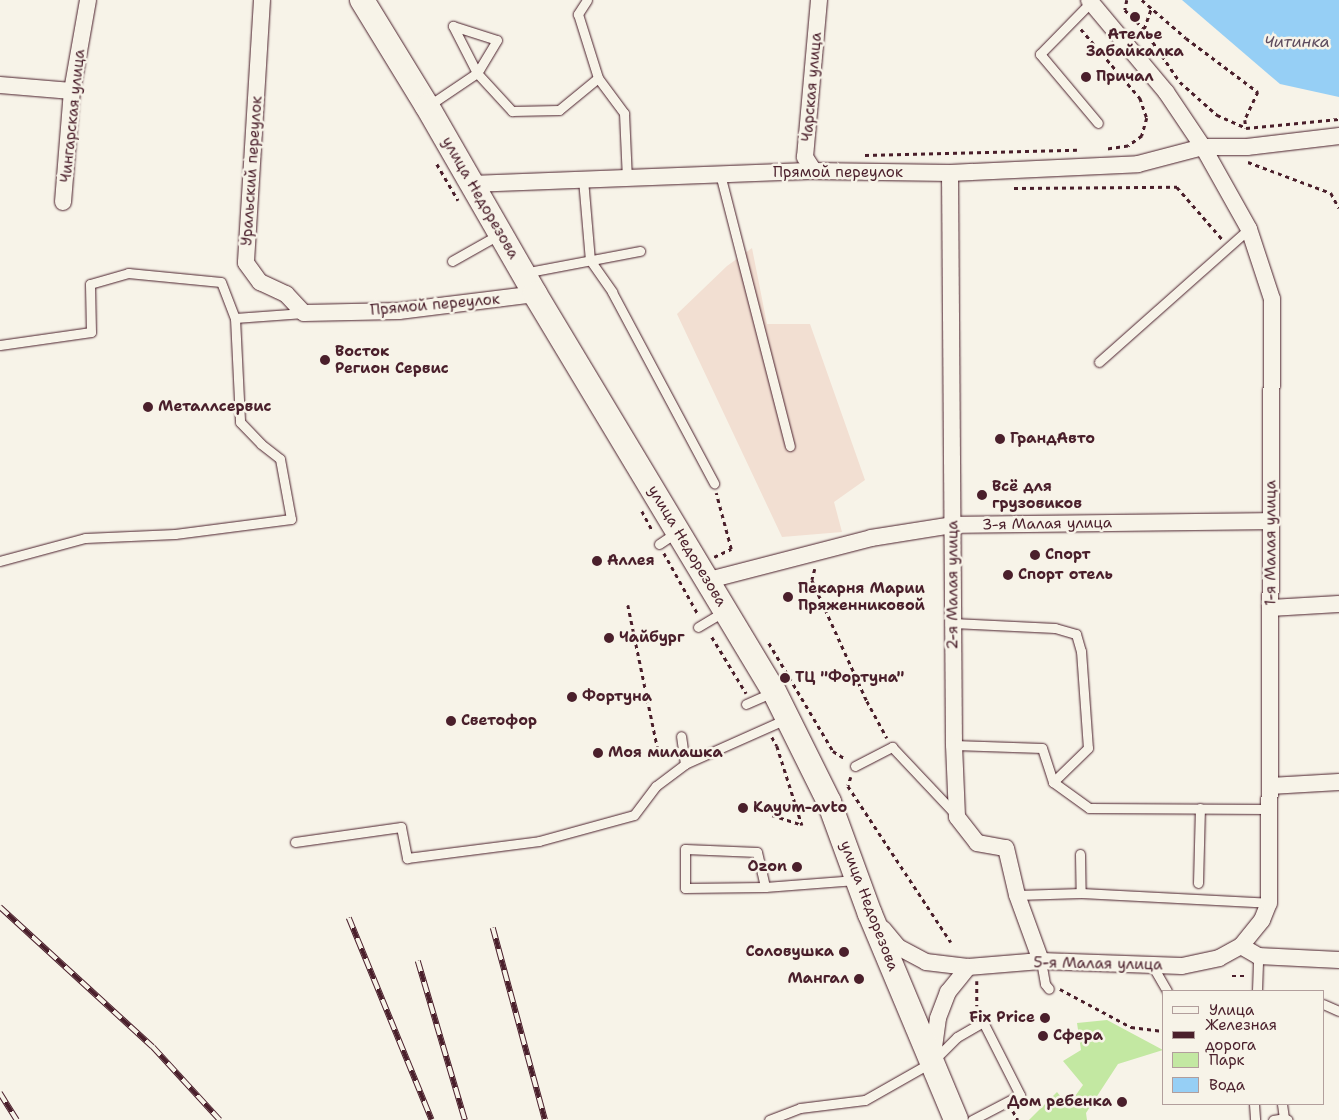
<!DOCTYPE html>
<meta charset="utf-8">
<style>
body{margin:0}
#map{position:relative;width:1339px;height:1120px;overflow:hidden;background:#f7f3e8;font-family:"Shantell Sans",sans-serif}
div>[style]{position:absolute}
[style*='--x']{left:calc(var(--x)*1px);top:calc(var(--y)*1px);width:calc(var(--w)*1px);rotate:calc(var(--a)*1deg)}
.built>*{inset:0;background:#f2dfd2}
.green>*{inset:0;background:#c3e8a2}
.water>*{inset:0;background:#96cff5}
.path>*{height:2.5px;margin-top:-1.25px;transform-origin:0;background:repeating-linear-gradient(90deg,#4a1f2b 0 4px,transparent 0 8px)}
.roads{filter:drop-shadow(0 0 1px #4a1f2b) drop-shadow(0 0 1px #4a1f2b)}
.lane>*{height:9px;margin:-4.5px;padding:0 4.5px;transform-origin:4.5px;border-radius:4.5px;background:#f7f3e8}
.street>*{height:16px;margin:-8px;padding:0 8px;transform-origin:8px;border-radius:8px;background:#f7f3e8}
.secondary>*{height:24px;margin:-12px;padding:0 12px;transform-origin:12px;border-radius:12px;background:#f7f3e8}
.rail>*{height:5.5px;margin-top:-2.75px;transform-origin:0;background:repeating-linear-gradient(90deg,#f7f3e8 0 11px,#4a1f2b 0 22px);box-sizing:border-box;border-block:1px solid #4a1f2b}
.dots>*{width:14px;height:14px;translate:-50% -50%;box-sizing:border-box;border:2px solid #f7f3e8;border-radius:50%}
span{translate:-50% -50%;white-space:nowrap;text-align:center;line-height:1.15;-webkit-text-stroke:5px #f7f3e8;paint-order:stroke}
.poi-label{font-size:15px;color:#4a1f2b;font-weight:700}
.left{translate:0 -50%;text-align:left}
.right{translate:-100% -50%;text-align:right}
.street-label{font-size:15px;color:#4a1f2b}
.water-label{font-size:16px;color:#5d4b5e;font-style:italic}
.legend{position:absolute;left:1162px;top:990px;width:162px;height:115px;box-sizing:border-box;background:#f7f3e8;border:1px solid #b29e9c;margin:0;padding:6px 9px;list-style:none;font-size:15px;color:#4a1f2b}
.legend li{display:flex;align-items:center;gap:10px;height:25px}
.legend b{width:25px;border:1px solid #b29e9c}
</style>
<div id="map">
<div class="built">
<i style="clip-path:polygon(752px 248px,767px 324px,810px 324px,865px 480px,834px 502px,842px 532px,782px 537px,677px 314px,727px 266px)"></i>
</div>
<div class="green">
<i style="clip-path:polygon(1107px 1020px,1163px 1050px,1118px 1064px,1086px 1113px,1087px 1120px,1029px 1120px,1057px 1092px,1068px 1106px,1083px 1085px,1063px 1061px,1081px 1050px,1077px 1023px)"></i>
</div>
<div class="water">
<i style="clip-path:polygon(1182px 0,1339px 0,1339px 97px,1280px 84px)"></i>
</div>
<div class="path">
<i style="--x:1127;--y:0;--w:10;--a:101"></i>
<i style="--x:1125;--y:10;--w:27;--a:45"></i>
<i style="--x:1144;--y:29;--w:64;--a:55.8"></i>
<i style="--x:1180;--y:82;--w:50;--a:41.7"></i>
<i style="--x:1217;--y:115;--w:32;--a:24"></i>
<i style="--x:1246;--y:128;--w:93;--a:-5.5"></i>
<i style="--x:1142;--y:0;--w:58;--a:40.8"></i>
<i style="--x:1186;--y:38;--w:90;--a:36.9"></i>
<i style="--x:1258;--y:92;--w:31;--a:115"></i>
<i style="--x:1245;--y:120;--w:8;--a:83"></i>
<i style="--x:1081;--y:29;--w:91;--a:49.5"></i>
<i style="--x:1140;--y:98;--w:21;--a:71"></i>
<i style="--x:1147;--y:118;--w:19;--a:106"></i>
<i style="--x:1142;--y:136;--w:17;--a:144"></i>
<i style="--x:1128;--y:146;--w:21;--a:172"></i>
<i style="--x:1144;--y:29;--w:21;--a:-71"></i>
<i style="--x:865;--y:155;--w:212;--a:-1.4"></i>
<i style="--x:1248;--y:162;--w:89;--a:20.5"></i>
<i style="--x:1331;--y:193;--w:17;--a:62"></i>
<i style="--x:437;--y:164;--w:42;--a:59.7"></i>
<i style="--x:1014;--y:188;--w:163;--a:-0.4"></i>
<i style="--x:1177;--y:187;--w:69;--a:49.1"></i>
<i style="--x:642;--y:511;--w:21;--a:62"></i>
<i style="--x:664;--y:553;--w:70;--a:60.9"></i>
<i style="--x:714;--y:557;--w:19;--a:-25"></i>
<i style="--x:731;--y:549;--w:58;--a:-105"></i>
<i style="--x:815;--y:569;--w:11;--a:105"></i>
<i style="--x:812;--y:580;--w:133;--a:65.6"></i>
<i style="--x:867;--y:701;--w:42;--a:61.6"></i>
<i style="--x:628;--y:605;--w:148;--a:78.3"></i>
<i style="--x:712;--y:637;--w:66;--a:58.7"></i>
<i style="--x:769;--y:643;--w:126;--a:59.3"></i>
<i style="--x:833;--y:751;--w:15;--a:32"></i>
<i style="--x:772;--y:737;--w:10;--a:61"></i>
<i style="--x:777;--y:746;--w:83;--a:72.4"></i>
<i style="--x:851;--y:777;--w:9;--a:108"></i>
<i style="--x:848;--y:786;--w:187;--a:56.6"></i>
<i style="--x:772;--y:815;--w:32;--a:18"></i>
<i style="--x:1232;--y:976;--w:16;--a:0"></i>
<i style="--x:977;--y:981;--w:25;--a:90"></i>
<i style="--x:1060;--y:989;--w:81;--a:28.2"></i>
<i style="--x:1131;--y:1027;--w:32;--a:7"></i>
<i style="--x:1013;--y:1111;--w:10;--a:61"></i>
</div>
<div class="roads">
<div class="lane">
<i style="--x:587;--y:0;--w:17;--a:123"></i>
<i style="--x:578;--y:14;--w:67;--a:72.6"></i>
<i style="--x:598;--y:78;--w:44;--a:53.4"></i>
<i style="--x:624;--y:113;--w:65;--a:87.4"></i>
<i style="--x:1091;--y:2;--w:73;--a:134.4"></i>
<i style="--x:1040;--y:54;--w:90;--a:50"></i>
<i style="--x:428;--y:106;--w:59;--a:-34"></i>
<i style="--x:477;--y:73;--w:53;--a:-117.1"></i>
<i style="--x:453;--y:26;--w:46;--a:17.7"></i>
<i style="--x:497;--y:40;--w:39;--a:121"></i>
<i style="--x:477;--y:73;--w:52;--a:47.4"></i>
<i style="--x:512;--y:111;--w:47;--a:-1.2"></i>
<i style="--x:559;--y:110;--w:50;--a:-39.4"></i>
<i style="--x:720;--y:174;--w:281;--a:75.6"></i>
<i style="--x:583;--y:179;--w:81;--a:85.1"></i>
<i style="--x:590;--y:260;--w:39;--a:55"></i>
<i style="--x:612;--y:292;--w:217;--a:61.9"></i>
<i style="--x:452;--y:261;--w:55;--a:-29.4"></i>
<i style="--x:534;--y:271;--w:108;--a:-10.7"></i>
<i style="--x:235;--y:318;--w:69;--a:-4.1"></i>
<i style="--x:0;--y:345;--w:92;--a:-8.1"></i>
<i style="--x:91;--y:332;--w:48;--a:-91.2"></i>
<i style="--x:90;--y:284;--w:40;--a:-16"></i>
<i style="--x:128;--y:273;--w:93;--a:5.5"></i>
<i style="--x:221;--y:282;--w:39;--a:69"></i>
<i style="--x:235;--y:318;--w:104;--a:87.2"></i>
<i style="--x:240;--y:422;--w:30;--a:46"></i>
<i style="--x:261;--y:444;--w:24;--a:38"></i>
<i style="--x:280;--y:459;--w:61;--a:79.6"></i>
<i style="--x:291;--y:519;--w:117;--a:172.6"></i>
<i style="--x:175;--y:534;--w:90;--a:177.5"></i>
<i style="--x:85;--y:538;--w:88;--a:164.9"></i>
<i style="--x:1099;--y:362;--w:200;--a:-41.6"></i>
<i style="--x:659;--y:544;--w:22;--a:-34"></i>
<i style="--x:953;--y:623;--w:102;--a:2.8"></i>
<i style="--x:1055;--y:628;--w:22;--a:16"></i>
<i style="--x:1076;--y:634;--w:18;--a:74"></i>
<i style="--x:1081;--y:651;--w:97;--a:85.9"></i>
<i style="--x:1088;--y:748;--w:49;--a:135.8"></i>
<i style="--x:698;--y:627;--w:31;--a:-31"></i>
<i style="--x:746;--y:704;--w:30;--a:-24"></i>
<i style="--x:954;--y:745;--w:88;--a:2"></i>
<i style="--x:1042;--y:748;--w:36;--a:72"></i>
<i style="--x:1053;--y:782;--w:44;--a:35.8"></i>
<i style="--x:1089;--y:808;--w:180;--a:0.3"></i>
<i style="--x:685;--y:764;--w:111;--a:-24"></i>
<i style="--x:855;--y:766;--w:42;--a:-27.2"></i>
<i style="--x:892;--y:747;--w:93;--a:46.7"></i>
<i style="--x:295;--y:842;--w:107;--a:-8.1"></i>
<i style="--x:401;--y:827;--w:32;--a:79"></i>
<i style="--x:407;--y:858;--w:133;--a:-7.3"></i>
<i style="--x:539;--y:841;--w:98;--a:-15.3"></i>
<i style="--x:634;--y:815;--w:36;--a:-53"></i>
<i style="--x:656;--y:786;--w:36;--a:-37"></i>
<i style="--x:685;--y:764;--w:28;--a:-98"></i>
<i style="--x:1080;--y:854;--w:39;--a:89"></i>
<i style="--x:1198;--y:883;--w:75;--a:-88.5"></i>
<i style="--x:765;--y:887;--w:80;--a:179.3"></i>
<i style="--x:685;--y:888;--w:39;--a:-90"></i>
<i style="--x:685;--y:849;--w:72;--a:2.4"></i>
<i style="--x:757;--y:852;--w:36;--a:77"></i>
<i style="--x:765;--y:887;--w:91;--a:-4.4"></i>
<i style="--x:1017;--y:895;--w:64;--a:-1.8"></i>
<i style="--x:1081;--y:893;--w:188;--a:3"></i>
<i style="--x:1041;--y:961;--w:23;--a:80"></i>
<i style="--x:1045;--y:984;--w:6;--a:51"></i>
<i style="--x:1152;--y:965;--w:30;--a:60"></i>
<i style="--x:1257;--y:991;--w:35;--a:-88"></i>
<i style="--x:1323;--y:1004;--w:17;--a:24"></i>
<i style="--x:1254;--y:1104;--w:16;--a:86"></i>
<i style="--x:1282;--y:1104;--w:14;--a:82"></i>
<i style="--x:1284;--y:1118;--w:4;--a:27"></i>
<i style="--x:769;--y:1120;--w:33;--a:-21"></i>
<i style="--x:800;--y:1108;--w:65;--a:-7"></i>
<i style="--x:865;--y:1100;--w:77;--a:-29.6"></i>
<i style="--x:932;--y:1062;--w:35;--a:-45"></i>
<i style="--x:957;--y:1037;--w:30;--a:-30"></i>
<i style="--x:983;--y:1022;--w:82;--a:63.1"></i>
<i style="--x:1020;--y:1095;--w:54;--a:152.5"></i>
<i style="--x:1273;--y:1120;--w:11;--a:-10"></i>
</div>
<div class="street">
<i style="--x:262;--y:0;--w:263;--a:93.5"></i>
<i style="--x:246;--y:263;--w:24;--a:54"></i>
<i style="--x:260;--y:282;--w:29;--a:25"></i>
<i style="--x:286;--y:294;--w:26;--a:47"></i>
<i style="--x:304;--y:313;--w:95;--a:-1.2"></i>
<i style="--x:399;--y:311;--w:137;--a:-7.1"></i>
<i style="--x:0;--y:85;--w:72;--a:4.8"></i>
<i style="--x:814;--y:171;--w:17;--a:-123"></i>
<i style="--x:805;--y:157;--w:158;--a:-84.9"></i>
<i style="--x:950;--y:173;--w:572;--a:89.6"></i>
<i style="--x:954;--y:745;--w:72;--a:87.6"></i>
<i style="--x:957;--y:817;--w:33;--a:52"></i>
<i style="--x:977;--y:843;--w:29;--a:10"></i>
<i style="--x:1006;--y:848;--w:48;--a:76.8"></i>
<i style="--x:1017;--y:895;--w:70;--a:70"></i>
<i style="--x:471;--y:184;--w:343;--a:-2.2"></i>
<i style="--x:814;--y:171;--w:136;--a:0.8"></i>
<i style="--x:950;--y:173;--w:188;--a:-2.7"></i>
<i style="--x:1138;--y:164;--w:67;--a:-14.7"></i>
<i style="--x:1203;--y:147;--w:44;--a:0"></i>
<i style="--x:1247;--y:147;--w:93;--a:-6.8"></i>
<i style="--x:63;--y:202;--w:111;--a:-85.4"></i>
<i style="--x:72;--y:91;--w:92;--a:-80"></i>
<i style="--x:709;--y:580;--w:167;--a:-14.5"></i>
<i style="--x:871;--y:538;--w:82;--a:-9.1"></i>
<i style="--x:952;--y:525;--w:319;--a:-0.7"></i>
<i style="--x:1270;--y:608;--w:69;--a:-3.3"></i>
<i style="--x:1270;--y:786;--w:69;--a:-3.3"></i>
<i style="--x:883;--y:929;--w:23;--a:50"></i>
<i style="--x:898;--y:947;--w:32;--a:28"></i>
<i style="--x:926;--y:962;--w:42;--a:6.8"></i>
<i style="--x:968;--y:967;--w:73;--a:-4.7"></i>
<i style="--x:1041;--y:961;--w:141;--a:2"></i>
<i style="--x:1182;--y:966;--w:38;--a:-12"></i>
<i style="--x:1219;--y:958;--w:25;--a:-29"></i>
<i style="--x:1241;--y:946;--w:33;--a:-51"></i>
<i style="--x:1262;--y:920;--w:18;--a:-68"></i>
<i style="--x:1269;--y:903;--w:604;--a:-89.72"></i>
<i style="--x:1272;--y:299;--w:74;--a:-108.2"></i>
<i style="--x:1249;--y:229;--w:94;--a:-119.3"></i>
<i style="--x:1203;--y:147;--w:66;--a:-123.9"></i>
<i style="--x:1166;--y:92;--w:120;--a:-129.9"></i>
<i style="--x:1241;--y:946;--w:20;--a:30"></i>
<i style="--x:1258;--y:956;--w:81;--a:2.8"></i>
<i style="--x:932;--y:1062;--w:44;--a:-82.2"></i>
<i style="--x:938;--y:1018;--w:28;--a:-69"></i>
<i style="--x:948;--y:992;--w:32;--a:-51"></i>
</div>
<div class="secondary">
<i style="--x:362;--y:0;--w:124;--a:58.5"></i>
<i style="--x:427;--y:106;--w:217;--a:60.1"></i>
<i style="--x:535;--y:294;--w:463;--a:59"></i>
<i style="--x:774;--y:691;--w:124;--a:63.6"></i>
<i style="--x:829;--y:802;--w:119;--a:69.9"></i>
<i style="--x:870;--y:914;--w:223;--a:67.3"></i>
</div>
</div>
<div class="rail">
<i style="--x:0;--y:907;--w:207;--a:42.5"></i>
<i style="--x:153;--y:1047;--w:99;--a:47.5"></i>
<i style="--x:349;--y:918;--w:218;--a:67.7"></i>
<i style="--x:493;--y:928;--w:199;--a:74.8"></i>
<i style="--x:418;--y:961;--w:166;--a:73.5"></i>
<i style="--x:0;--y:1093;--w:32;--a:58"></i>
</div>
<div class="dots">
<i style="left:1135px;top:17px;background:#4a1f2b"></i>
<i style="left:1086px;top:77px;background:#4a1f2b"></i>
<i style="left:325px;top:360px;background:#4a1f2b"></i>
<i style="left:148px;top:407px;background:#4a1f2b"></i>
<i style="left:1000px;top:439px;background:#4a1f2b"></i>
<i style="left:982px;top:495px;background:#4a1f2b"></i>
<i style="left:1035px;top:555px;background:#4a1f2b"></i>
<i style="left:597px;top:561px;background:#4a1f2b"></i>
<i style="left:1008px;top:575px;background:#4a1f2b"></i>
<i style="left:788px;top:597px;background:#4a1f2b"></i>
<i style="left:609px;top:638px;background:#4a1f2b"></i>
<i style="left:785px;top:678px;background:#4a1f2b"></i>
<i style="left:572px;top:697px;background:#4a1f2b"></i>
<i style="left:451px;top:721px;background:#4a1f2b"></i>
<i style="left:598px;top:753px;background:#4a1f2b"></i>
<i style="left:743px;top:808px;background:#4a1f2b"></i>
<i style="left:797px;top:867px;background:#4a1f2b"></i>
<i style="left:844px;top:952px;background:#4a1f2b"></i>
<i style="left:859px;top:979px;background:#4a1f2b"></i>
<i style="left:1045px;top:1018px;background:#4a1f2b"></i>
<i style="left:1043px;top:1036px;background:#4a1f2b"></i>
<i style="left:1122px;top:1102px;background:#4a1f2b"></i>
</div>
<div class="poi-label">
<span style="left:1135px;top:43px">Ателье<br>Забайкалка</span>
<span class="left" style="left:1096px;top:77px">Причал</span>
<span class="left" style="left:335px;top:360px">Восток<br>Регион Сервис</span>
<span class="left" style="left:158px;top:407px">Металлсервис</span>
<span class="left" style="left:1010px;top:439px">ГрандАвто</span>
<span class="left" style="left:992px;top:495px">Всё для<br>грузовиков</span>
<span class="left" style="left:1045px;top:555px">Спорт</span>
<span class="left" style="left:607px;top:561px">Аллея</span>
<span class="left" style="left:1018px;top:575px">Спорт отель</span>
<span class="left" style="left:798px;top:597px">Пекарня Марии<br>Пряженниковой</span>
<span class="left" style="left:619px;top:638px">Чайбург</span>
<span class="left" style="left:795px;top:678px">ТЦ "Фортуна"</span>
<span class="left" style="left:582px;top:697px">Фортуна</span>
<span class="left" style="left:461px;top:721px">Светофор</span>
<span class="left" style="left:608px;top:753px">Моя милашка</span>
<span class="left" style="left:753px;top:808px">Kayum-avto</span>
<span class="right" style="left:787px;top:867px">Ozon</span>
<span class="right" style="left:834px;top:952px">Соловушка</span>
<span class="right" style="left:849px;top:979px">Мангал</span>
<span class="right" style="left:1035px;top:1018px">Fix Price</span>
<span class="left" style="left:1053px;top:1036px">Сфера</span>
<span class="right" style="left:1112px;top:1102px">Дом ребенка</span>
</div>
<div class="street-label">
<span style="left:812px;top:87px;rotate:-85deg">Чарская улица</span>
<span style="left:73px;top:116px;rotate:-84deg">Чингарская улица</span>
<span style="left:252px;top:171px;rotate:-86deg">Уральский переулок</span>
<span style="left:838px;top:173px">Прямой переулок</span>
<span style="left:480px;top:198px;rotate:60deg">улица Недорезова</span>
<span style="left:435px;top:305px;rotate:-5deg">Прямой переулок</span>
<span style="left:1047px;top:524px;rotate:-1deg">3-я Малая улица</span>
<span style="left:1271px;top:543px;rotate:-90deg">1-я Малая улица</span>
<span style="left:687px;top:546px;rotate:59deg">улица Недорезова</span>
<span style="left:953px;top:585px;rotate:-90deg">2-я Малая улица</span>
<span style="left:869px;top:906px;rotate:69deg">улица Недорезова</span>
<span style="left:1098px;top:964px;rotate:1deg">5-я Малая улица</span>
</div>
<div class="water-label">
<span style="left:1297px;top:42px">Читинка</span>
</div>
<ul class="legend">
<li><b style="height:6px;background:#f7f3e8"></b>Улица</li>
<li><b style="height:6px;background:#4a1f2b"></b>Железная дорога</li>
<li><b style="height:14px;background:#c3e8a2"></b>Парк</li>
<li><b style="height:14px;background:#96cff5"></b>Вода</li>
</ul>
</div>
